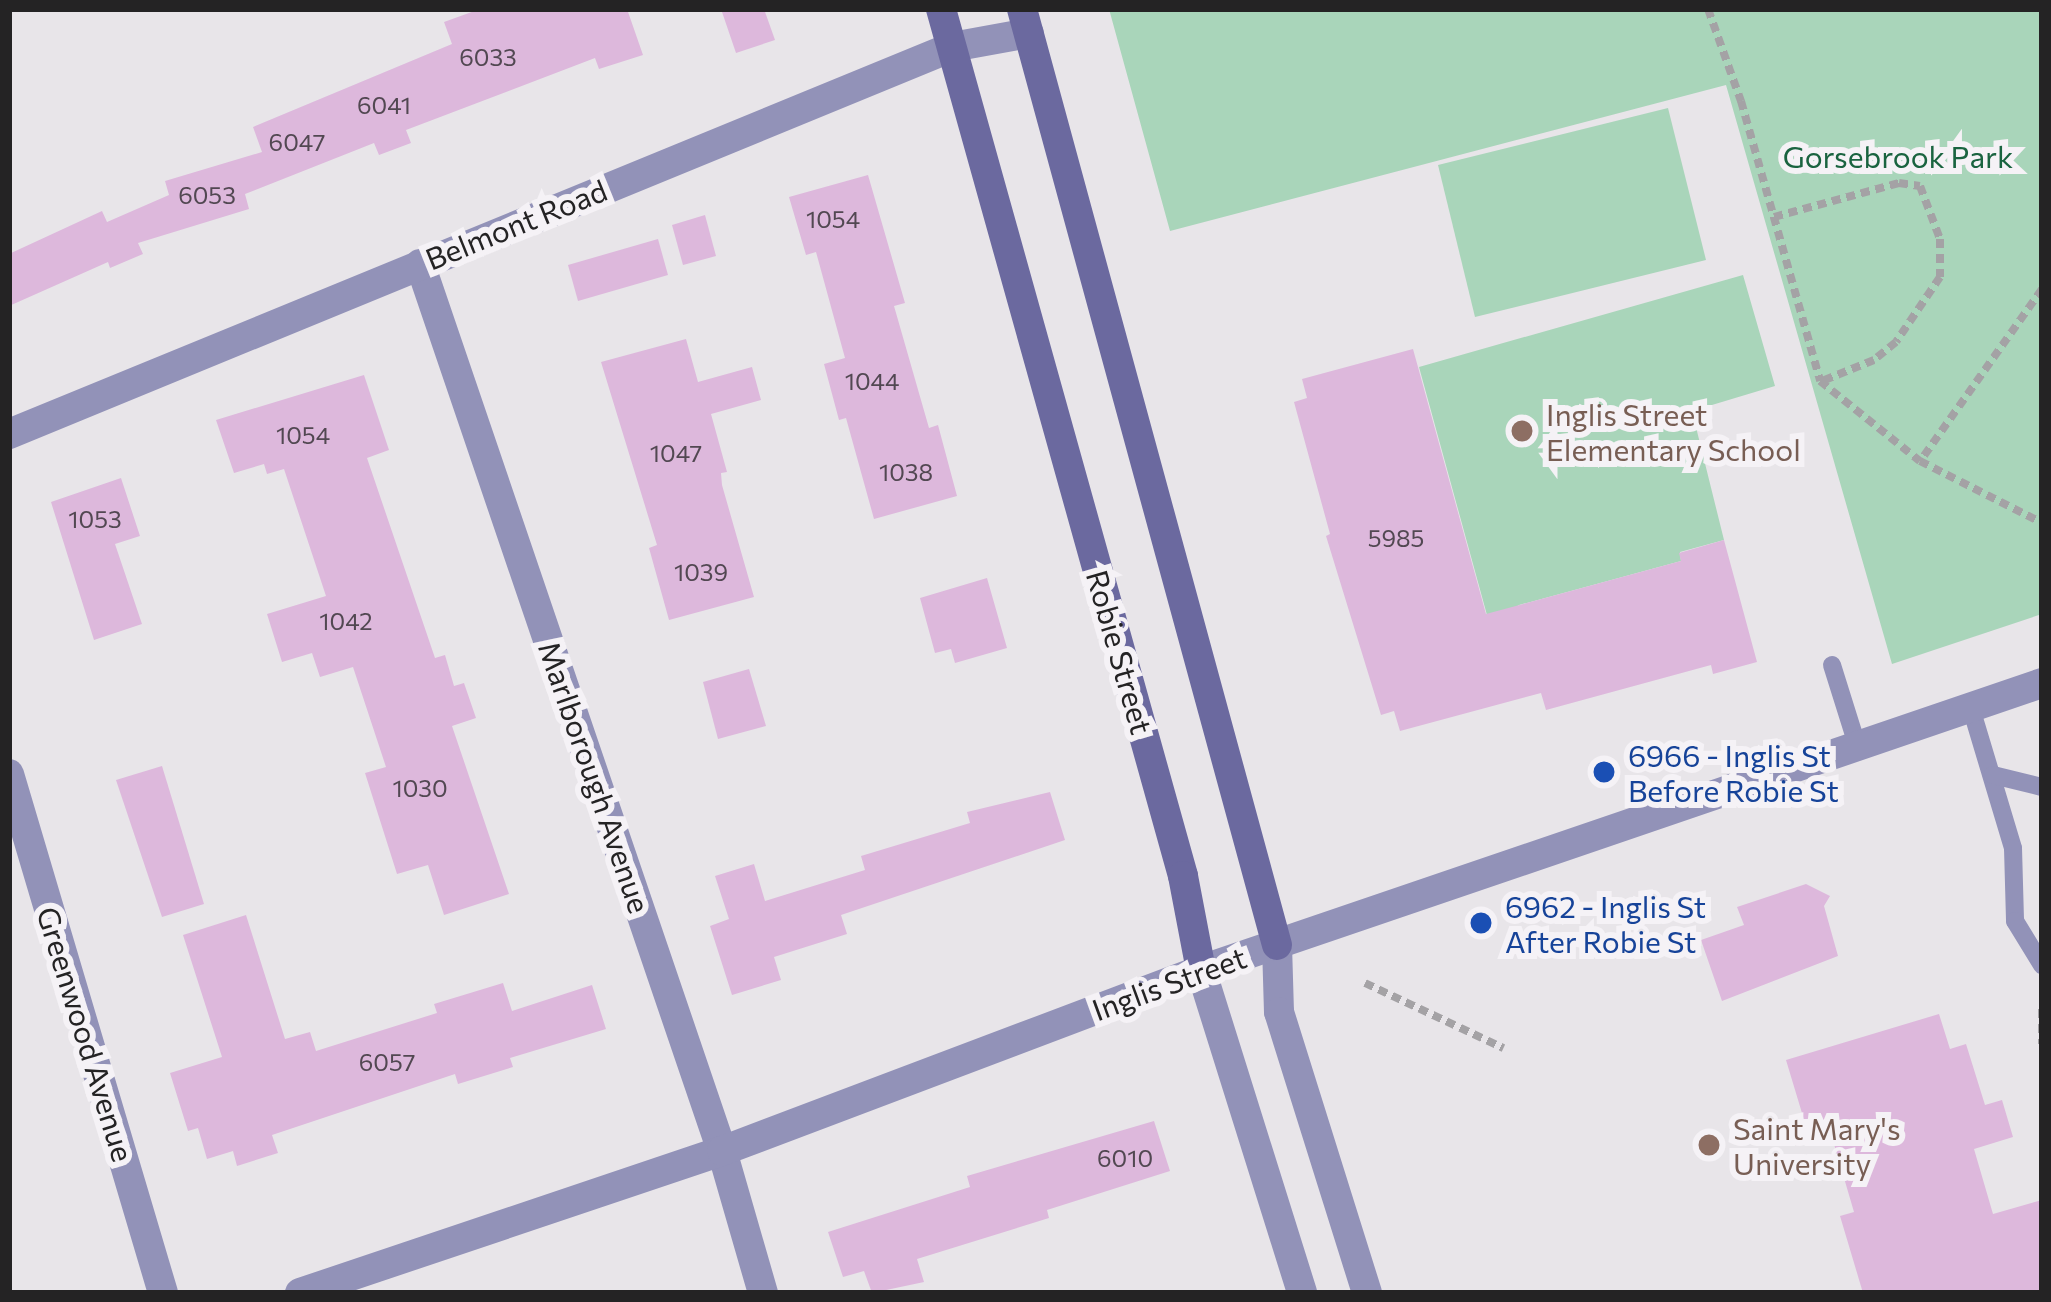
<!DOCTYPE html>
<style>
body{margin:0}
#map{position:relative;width:2051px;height:1302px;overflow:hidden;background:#e8e5e9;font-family:Commissioner,sans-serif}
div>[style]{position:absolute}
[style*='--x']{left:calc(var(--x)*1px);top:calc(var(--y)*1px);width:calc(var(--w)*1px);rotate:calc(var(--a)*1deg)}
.green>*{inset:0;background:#a9d5ba}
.building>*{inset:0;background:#ddb8dc}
.path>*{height:8px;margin-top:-4px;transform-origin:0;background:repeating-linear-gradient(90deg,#a4a2a5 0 9px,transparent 0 15px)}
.service>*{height:18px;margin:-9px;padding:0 9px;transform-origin:9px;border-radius:9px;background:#9292b8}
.minor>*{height:30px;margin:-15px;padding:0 15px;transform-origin:15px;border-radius:15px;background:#9292b8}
.tertiary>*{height:30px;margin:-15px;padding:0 15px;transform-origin:15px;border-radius:15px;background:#9292b8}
.secondary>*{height:30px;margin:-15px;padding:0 15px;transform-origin:15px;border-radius:15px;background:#6b699f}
.dots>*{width:33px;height:33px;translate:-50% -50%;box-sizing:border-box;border:6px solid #f5f2f6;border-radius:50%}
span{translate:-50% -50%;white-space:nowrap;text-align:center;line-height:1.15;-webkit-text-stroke:12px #f5f2f6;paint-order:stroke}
.number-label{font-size:24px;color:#524852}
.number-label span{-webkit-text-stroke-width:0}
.park-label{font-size:30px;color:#1a6440}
.street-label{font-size:30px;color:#242324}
.education-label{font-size:30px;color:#785e54}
.left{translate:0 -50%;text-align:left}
.transit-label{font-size:30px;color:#164399}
.frame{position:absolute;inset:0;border:12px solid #242324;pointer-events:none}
</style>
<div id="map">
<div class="green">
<i style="clip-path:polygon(1109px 9px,2042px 9px,2042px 614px,1892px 664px,1726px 85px,1170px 231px)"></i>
<i style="clip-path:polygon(1668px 108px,1706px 260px,1475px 317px,1438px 165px)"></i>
<i style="clip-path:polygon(1743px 275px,1775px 386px,1692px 411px,1724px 540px,1680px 552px,1681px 561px,1519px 605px,1490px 626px,1419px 367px)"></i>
</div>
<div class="building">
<i style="clip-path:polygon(480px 9px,627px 9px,643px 55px,599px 69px,595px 58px,406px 130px,411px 143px,379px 155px,374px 143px,245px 194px,249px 209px,138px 243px,143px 254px,110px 268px,108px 262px,9px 306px,9px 254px,102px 211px,107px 222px,169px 195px,165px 181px,262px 152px,253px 127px,452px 44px,444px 22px)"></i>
<i style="clip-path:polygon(721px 9px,764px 9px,775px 40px,736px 53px)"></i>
<i style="clip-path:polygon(868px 175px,905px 303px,894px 306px,929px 428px,938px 425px,957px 496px,874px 519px,846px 418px,839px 420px,824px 364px,845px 358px,816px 252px,806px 255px,789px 197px)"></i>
<i style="clip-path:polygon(705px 215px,716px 256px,683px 265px,672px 225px)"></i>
<i style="clip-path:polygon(658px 239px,668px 275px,578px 301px,568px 265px)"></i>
<i style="clip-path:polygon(686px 339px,698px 382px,752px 367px,761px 400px,711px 414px,727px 472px,721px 473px,722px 485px,754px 597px,669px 620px,649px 548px,657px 545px,601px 362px)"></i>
<i style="clip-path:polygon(1413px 349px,1486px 614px,1681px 561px,1679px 553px,1724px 540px,1757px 662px,1713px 674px,1711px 665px,1546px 710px,1541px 693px,1400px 731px,1394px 711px,1381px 715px,1326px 536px,1330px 534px,1294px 402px,1307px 398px,1302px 379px)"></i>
<i style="clip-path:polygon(364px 375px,389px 450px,367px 458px,435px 658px,445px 655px,454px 686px,464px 683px,476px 718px,452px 726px,509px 894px,444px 915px,428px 865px,397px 874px,365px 773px,386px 767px,353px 667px,320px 677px,312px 653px,282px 662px,267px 614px,326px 596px,284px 469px,267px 474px,264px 464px,234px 473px,216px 420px)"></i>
<i style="clip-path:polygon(121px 478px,140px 536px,115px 544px,142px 624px,94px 640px,51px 502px)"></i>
<i style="clip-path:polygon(987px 578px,1007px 648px,955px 663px,951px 649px,935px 653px,920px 598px)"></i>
<i style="clip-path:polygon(749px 669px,766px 726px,718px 739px,703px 682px)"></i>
<i style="clip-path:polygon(162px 766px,204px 904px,162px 917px,116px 780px)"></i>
<i style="clip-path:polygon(1050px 792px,1065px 840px,841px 915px,847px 934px,774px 957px,781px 980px,732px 995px,710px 926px,729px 919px,715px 876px,754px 864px,765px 901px,865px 870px,861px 856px,970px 823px,967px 812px)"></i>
<i style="clip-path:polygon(1806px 884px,1830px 896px,1824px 906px,1838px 956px,1722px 1001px,1701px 940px,1744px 925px,1737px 907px)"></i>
<i style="clip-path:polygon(246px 915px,285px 1039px,310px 1032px,316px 1051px,437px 1013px,434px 1004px,503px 983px,512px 1011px,592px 985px,606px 1029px,510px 1058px,513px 1067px,458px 1084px,455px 1074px,272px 1135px,278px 1153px,237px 1166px,233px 1151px,207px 1159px,198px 1128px,188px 1131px,170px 1073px,222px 1057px,183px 935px)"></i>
<i style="clip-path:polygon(1939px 1014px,1950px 1049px,1966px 1044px,1985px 1105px,2002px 1100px,2013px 1137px,1974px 1149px,1993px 1214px,2042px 1200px,2042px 1293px,1863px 1293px,1840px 1216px,1854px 1212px,1829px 1127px,1808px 1133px,1786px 1060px)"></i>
<i style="clip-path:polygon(1154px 1121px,1170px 1171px,1047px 1210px,1049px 1218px,917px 1259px,924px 1282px,872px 1293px,864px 1271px,843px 1277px,828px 1232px,970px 1187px,967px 1176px)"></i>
</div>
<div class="path">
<i style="--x:1708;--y:9;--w:98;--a:70.3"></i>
<i style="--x:1741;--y:101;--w:291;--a:74.2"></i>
<i style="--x:1820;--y:381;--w:128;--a:38.7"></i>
<i style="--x:1774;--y:217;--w:130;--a:-15.2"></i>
<i style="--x:1899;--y:183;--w:21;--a:8"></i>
<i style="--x:1920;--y:186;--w:57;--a:69.3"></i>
<i style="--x:1940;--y:239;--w:38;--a:90"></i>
<i style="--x:1940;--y:277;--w:78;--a:124.1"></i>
<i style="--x:1896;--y:342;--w:28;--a:141"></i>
<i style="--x:1874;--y:360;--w:56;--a:158"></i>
<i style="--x:2042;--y:289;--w:211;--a:125.3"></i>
<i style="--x:1920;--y:461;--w:137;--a:26.9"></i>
<i style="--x:1365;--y:983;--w:153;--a:25.2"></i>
<i style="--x:2042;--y:1009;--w:35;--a:90"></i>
</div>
<div class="service">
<i style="--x:1832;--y:665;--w:84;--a:72.6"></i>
<i style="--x:1971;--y:708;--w:146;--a:73.3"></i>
<i style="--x:2013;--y:848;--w:73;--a:88.4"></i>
<i style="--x:2015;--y:921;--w:52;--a:58.5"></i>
<i style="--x:1993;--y:775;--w:50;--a:13.8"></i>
</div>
<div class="minor">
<i style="--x:420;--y:264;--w:937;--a:71.2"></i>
<i style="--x:722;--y:1151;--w:148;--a:73.9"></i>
<i style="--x:9;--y:434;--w:1019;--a:-22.31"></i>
<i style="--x:952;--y:47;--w:78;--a:-10.3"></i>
<i style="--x:9;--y:774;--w:541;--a:73.47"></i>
<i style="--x:1277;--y:945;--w:67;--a:88.3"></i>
<i style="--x:1279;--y:1012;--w:294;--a:72.6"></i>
<i style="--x:1201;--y:970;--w:338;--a:72.6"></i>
</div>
<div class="tertiary">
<i style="--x:300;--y:1293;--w:445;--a:-18.6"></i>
<i style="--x:722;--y:1151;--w:512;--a:-20.7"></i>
<i style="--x:1201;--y:970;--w:889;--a:-18.84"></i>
</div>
<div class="secondary">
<i style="--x:941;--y:9;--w:900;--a:74.4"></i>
<i style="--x:1183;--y:876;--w:96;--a:79.2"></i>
<i style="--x:1022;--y:9;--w:970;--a:74.76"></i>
</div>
<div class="dots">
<i style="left:1522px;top:431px;background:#8d6e63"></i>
<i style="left:1604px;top:772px;background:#1a4fb4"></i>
<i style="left:1481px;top:923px;background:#1a4fb4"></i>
<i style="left:1709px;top:1145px;background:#8d6e63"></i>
</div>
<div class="number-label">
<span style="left:488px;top:57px">6033</span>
<span style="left:384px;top:105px">6041</span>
<span style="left:297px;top:142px">6047</span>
<span style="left:207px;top:195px">6053</span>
<span style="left:833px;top:219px">1054</span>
<span style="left:872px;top:381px">1044</span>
<span style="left:303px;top:435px">1054</span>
<span style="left:676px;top:453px">1047</span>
<span style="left:906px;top:472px">1038</span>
<span style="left:95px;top:519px">1053</span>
<span style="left:1396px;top:538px">5985</span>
<span style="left:701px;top:572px">1039</span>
<span style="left:346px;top:621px">1042</span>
<span style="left:420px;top:788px">1030</span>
<span style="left:387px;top:1062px">6057</span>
<span style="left:1125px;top:1158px">6010</span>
</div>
<div class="park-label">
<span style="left:1898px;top:156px">Gorsebrook Park</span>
</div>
<div class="street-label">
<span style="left:516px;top:224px;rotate:-22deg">Belmont Road</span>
<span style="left:1120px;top:652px;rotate:74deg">Robie Street</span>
<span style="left:595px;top:777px;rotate:71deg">Marlborough Avenue</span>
<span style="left:1169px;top:983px;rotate:-20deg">Inglis Street</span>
<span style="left:86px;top:1034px;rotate:73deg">Greenwood Avenue</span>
</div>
<div class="education-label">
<span class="left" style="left:1546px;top:431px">Inglis Street<br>Elementary School</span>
<span class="left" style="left:1733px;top:1145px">Saint Mary's<br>University</span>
</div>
<div class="transit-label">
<span class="left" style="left:1628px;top:772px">6966 - Inglis St<br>Before Robie St</span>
<span class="left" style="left:1505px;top:923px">6962 - Inglis St<br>After Robie St</span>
</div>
<div class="frame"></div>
</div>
